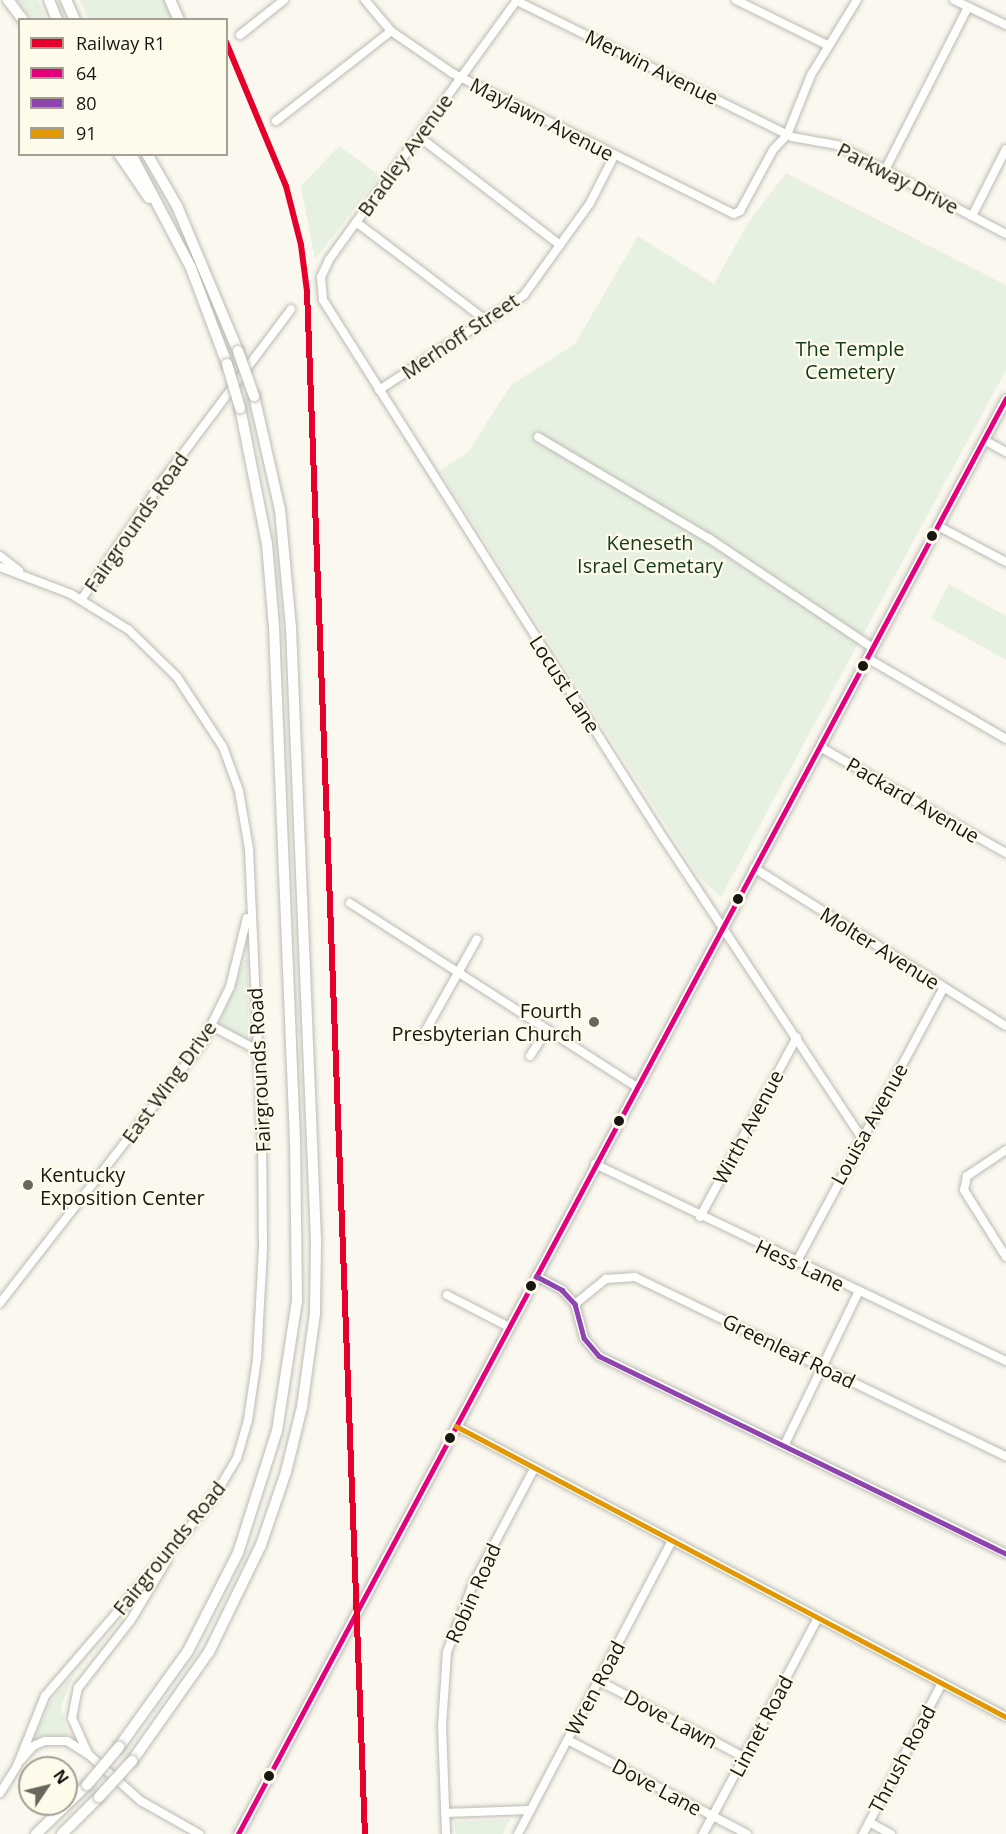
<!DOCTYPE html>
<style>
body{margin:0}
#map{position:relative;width:1006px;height:1834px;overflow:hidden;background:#faf8ef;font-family:"Open Sans",sans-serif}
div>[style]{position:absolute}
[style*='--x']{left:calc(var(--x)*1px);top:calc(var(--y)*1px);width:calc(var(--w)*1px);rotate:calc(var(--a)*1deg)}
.green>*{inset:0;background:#e7f1e2}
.roads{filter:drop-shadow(0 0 2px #bcbbb4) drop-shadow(0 0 2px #bcbbb4)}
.minor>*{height:8px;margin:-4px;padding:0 4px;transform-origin:4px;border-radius:4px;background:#fefefd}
.major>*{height:9px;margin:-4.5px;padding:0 4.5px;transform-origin:4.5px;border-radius:4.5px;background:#fefefd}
.highway>*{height:10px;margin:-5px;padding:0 5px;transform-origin:5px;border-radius:5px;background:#fefefd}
.bridges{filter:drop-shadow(0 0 2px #bcbbb4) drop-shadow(0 0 2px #bcbbb4)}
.highway-bridge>*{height:10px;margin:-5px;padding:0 5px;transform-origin:5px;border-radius:5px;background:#fefefd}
.bus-1>*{height:4.5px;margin:-2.25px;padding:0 2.25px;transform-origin:2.25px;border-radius:2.25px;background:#e5007d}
.bus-2>*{height:4.5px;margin:-2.25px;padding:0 2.25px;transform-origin:2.25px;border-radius:2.25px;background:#8e44ad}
.bus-3>*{height:4.5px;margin:-2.25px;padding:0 2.25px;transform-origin:2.25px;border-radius:2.25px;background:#e19802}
.rail-1>*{height:6px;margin:-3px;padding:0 3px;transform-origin:3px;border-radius:3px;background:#e4002b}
.dots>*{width:16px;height:16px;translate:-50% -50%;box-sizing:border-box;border:3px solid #fffbea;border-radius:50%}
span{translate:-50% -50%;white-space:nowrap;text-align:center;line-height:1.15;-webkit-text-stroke:4.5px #fffbea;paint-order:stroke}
.street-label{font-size:20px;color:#181711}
.park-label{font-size:20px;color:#143c18}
.poi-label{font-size:20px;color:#181711}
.right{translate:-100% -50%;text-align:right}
.left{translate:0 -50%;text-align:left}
.legend{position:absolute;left:18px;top:18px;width:210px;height:138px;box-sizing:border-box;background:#fffbea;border:2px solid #a3a093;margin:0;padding:8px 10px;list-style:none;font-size:18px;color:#181711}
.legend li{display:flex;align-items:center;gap:12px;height:30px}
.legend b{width:30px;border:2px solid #a3a093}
.north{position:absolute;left:18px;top:1756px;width:60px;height:60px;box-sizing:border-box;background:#fffbea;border:2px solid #a3a093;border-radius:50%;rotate:55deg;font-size:16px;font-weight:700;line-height:24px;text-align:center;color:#181711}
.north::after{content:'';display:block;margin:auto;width:21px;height:27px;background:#67665f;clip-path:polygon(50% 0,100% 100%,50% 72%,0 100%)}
</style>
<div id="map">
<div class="green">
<i style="clip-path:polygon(16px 0,38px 0,46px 19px,32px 19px)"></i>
<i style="clip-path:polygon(80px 0,166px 0,175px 19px,88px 19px)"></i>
<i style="clip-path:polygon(339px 146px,380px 176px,315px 259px,301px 186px)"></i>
<i style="clip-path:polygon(786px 173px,1006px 285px,1006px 370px,721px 897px,699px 877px,440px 471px,468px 452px,511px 385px,575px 344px,638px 236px,714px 284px,748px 223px)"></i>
<i style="clip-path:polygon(949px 584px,1006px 616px,1006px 660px,931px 618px)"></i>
<i style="clip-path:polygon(245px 959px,248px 959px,248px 1042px,225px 1029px,220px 1022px)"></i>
<i style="clip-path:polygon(74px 1674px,61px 1706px,68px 1735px,45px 1735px,33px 1741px,51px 1701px)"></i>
<i style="clip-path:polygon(510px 1819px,503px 1834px,456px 1834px,454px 1822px)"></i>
</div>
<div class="roads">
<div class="minor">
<i style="--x:365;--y:0;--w:40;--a:50"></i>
<i style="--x:391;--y:31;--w:74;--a:34.5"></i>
<i style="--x:452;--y:73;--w:315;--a:26.6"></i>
<i style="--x:734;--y:214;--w:7;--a:-27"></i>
<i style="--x:740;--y:211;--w:69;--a:-61.6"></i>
<i style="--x:773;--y:150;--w:21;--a:-47"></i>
<i style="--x:787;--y:135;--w:65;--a:-68.2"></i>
<i style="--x:811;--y:75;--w:88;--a:-58.5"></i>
<i style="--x:517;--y:0;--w:321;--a:125.9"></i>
<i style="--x:329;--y:260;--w:19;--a:115"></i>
<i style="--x:321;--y:277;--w:23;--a:85"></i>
<i style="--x:323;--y:300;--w:627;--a:57.7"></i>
<i style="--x:658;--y:830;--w:368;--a:56.5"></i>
<i style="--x:736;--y:0;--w:102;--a:26.3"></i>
<i style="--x:954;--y:0;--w:58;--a:25.7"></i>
<i style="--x:517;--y:1;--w:307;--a:26.3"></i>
<i style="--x:792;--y:137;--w:46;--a:10.1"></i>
<i style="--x:837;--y:145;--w:191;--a:27.8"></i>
<i style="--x:240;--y:35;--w:56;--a:-38.5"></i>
<i style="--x:276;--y:121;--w:146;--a:-38"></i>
<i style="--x:418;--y:136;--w:179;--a:37.5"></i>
<i style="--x:885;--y:170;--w:183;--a:-63"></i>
<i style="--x:972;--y:216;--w:75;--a:-63.1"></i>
<i style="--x:356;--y:222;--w:164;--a:37.1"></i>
<i style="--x:379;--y:390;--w:173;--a:-33.2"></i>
<i style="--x:524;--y:295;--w:113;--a:-54.3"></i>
<i style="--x:590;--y:203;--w:53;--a:-62.9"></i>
<i style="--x:538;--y:437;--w:200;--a:30.7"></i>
<i style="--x:710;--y:539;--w:196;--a:33.8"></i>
<i style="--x:984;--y:440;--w:25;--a:29"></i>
<i style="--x:938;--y:526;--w:77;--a:27.9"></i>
<i style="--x:0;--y:556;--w:24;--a:38"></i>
<i style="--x:0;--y:567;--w:76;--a:20.8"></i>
<i style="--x:71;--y:594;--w:68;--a:31.8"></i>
<i style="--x:129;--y:630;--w:67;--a:44.4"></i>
<i style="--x:177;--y:677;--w:84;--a:56.7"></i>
<i style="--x:223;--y:747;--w:47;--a:70"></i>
<i style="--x:239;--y:791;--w:59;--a:80.2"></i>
<i style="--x:249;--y:849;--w:283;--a:87.4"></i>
<i style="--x:262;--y:1132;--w:116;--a:89.5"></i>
<i style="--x:263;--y:1248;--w:111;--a:93.1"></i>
<i style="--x:257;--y:1359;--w:62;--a:98.4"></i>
<i style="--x:248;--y:1420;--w:40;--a:106"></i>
<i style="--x:237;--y:1458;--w:43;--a:120.7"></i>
<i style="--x:215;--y:1495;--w:55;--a:128.3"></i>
<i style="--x:181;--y:1538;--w:208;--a:130.7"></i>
<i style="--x:45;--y:1696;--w:75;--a:111.8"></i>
<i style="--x:17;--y:1766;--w:32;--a:122"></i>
<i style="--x:81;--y:600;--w:147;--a:-55.6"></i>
<i style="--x:164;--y:479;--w:212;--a:-53.2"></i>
<i style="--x:867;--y:658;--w:161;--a:30.2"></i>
<i style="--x:820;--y:747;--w:214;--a:29.7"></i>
<i style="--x:754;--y:868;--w:297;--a:32.1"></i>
<i style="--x:350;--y:903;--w:341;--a:32.7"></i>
<i style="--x:212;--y:1026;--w:53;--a:28"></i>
<i style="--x:422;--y:1037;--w:112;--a:-60.7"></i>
<i style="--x:530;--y:1056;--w:31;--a:-57"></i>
<i style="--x:1006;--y:1150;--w:47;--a:146.3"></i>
<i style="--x:967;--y:1176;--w:14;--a:102"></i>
<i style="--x:964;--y:1190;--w:79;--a:57.9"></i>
<i style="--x:595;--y:1164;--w:456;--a:25.6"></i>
<i style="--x:700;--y:1217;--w:204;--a:-61.7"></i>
<i style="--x:796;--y:1263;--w:313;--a:-61.8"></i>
<i style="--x:536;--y:1276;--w:30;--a:28"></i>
<i style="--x:562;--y:1290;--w:19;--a:47"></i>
<i style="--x:575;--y:1304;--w:35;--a:75"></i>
<i style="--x:584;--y:1338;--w:23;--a:50"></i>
<i style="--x:599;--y:1356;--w:453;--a:25.9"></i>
<i style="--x:447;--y:1295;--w:70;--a:27.3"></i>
<i style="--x:0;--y:1303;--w:331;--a:-52.1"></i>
<i style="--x:203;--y:1042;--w:61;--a:-63.9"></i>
<i style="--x:230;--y:987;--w:71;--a:-76.2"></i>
<i style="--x:575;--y:1304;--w:40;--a:-39"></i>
<i style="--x:606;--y:1279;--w:29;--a:-4"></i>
<i style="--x:635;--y:1277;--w:412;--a:25.8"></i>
<i style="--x:456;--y:1426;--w:622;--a:27.88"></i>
<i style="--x:784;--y:1446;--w:170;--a:-64.2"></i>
<i style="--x:599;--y:1681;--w:164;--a:27.7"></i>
<i style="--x:568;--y:1740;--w:202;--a:27.7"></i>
<i style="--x:88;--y:1754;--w:39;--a:-114"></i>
<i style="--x:72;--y:1718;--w:31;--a:-79"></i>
<i style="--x:78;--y:1688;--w:86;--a:-52.1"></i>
<i style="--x:131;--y:1620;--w:70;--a:-59"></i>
<i style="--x:21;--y:1760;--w:18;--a:-49"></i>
<i style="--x:33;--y:1746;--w:13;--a:-23"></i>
<i style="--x:45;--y:1741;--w:22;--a:0"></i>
<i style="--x:67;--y:1741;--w:25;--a:32"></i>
<i style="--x:88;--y:1754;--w:71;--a:41.6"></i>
<i style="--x:141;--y:1801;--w:67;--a:29.6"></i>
<i style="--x:445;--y:1813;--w:85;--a:-2"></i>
<i style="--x:869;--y:1822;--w:25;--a:29"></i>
<i style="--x:446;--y:1834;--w:107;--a:-92.1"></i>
<i style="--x:442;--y:1727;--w:75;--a:-86.2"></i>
<i style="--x:447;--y:1652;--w:73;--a:-69.1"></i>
<i style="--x:473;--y:1584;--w:130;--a:-62.1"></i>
<i style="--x:518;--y:1834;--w:331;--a:-62.3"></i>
<i style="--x:703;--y:1834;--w:245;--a:-62"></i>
<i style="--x:863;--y:1834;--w:170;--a:-62.4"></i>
</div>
<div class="major">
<i style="--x:238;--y:1834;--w:1628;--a:-61.86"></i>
</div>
<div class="highway">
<i style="--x:8;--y:0;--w:25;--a:53"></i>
<i style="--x:49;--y:0;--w:22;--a:68"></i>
<i style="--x:66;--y:0;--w:22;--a:66"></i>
<i style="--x:170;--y:0;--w:22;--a:66"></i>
<i style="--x:119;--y:154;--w:53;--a:55.7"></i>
<i style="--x:131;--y:154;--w:129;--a:62.2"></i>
<i style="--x:191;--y:268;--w:103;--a:69.4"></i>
<i style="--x:147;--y:154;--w:60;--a:60"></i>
<i style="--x:177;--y:206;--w:157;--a:67.2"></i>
<i style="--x:119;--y:1747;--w:118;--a:-54.3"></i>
<i style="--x:188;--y:1651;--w:110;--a:-63"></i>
<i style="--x:238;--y:1553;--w:128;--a:-72.3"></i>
<i style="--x:277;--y:1431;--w:132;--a:-81.3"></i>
<i style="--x:297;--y:1301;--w:160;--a:-90.7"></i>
<i style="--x:295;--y:1141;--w:514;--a:-92.34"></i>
<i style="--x:274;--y:627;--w:83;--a:-94.8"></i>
<i style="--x:267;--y:544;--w:139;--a:-101.2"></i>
<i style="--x:132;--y:1761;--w:133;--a:-54.8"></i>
<i style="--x:209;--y:1652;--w:119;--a:-64.1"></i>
<i style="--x:261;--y:1545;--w:77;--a:-71.1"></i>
<i style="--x:286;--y:1472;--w:67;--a:-76.2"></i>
<i style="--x:302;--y:1407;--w:95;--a:-82.1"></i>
<i style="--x:315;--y:1313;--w:73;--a:-89.2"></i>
<i style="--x:316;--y:1240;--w:613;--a:-92.34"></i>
<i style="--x:291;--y:628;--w:119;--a:-95.3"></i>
<i style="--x:280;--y:510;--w:117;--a:-102.8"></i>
<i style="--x:36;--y:1834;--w:71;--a:-43.9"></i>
<i style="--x:62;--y:1834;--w:52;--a:-45"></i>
</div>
</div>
<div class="bridges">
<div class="highway-bridge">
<i style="--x:238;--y:351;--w:48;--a:70.4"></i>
<i style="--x:227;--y:364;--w:46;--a:73.5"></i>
<i style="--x:87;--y:1785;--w:50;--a:-49.9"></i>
<i style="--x:99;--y:1797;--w:49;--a:-47.5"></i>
</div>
</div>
<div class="bus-1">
<i style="--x:238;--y:1834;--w:1628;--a:-61.86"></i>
</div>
<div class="bus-2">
<i style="--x:536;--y:1276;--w:30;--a:28"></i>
<i style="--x:562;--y:1290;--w:19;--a:47"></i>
<i style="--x:575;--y:1304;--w:35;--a:75"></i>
<i style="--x:584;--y:1338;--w:23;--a:50"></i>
<i style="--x:599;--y:1356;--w:453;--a:25.9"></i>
</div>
<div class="bus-3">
<i style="--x:456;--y:1426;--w:622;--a:27.88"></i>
</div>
<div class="rail-1">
<i style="--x:226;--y:42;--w:156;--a:67.4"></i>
<i style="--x:286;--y:186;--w:61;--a:75.7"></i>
<i style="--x:301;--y:245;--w:46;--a:82.6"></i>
<i style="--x:307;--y:291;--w:1544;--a:87.85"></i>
</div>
<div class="dots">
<i style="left:932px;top:536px;background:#181711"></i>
<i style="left:863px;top:666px;background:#181711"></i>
<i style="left:738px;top:899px;background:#181711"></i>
<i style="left:594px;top:1022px;background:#67665f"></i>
<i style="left:619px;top:1121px;background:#181711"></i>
<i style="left:28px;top:1185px;background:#67665f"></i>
<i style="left:531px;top:1286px;background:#181711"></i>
<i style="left:450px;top:1438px;background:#181711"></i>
<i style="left:269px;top:1776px;background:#181711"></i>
</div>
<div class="street-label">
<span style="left:652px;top:67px;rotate:26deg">Merwin Avenue</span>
<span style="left:542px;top:119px;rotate:27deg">Maylawn Avenue</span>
<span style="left:405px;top:155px;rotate:-54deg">Bradley Avenue</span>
<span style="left:898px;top:178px;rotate:27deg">Parkway Drive</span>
<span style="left:460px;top:336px;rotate:-34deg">Merhoff Street</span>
<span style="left:136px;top:522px;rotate:-55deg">Fairgrounds Road</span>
<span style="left:565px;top:684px;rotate:57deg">Locust Lane</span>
<span style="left:913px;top:800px;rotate:30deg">Packard Avenue</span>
<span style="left:880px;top:948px;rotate:32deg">Molter Avenue</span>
<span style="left:259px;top:1070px;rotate:-93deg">Fairgrounds Road</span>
<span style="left:169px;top:1082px;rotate:-54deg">East Wing Drive</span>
<span style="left:869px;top:1124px;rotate:-61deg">Louisa Avenue</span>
<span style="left:748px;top:1127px;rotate:-62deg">Wirth Avenue</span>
<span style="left:800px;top:1265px;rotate:25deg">Hess Lane</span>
<span style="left:789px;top:1351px;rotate:26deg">Greenleaf Road</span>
<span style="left:169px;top:1548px;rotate:-51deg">Fairgrounds Road</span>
<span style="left:473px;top:1593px;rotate:-66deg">Robin Road</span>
<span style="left:595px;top:1688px;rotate:-62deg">Wren Road</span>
<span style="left:671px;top:1719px;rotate:28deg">Dove Lawn</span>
<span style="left:761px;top:1726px;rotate:-62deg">Linnet Road</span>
<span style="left:902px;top:1759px;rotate:-62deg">Thrush Road</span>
<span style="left:657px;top:1787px;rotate:28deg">Dove Lane</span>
</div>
<div class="park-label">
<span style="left:850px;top:360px">The Temple<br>Cemetery</span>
<span style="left:650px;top:554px">Keneseth<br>Israel Cemetary</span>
</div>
<div class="poi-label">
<span class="right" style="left:582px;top:1022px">Fourth<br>Presbyterian Church</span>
<span class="left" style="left:40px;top:1186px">Kentucky<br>Exposition Center</span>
</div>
<ul class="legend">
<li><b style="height:8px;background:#e4002b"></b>Railway R1</li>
<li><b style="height:8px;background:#e5007d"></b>64</li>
<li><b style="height:8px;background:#8e44ad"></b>80</li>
<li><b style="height:8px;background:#e19802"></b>91</li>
</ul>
<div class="north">N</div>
</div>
